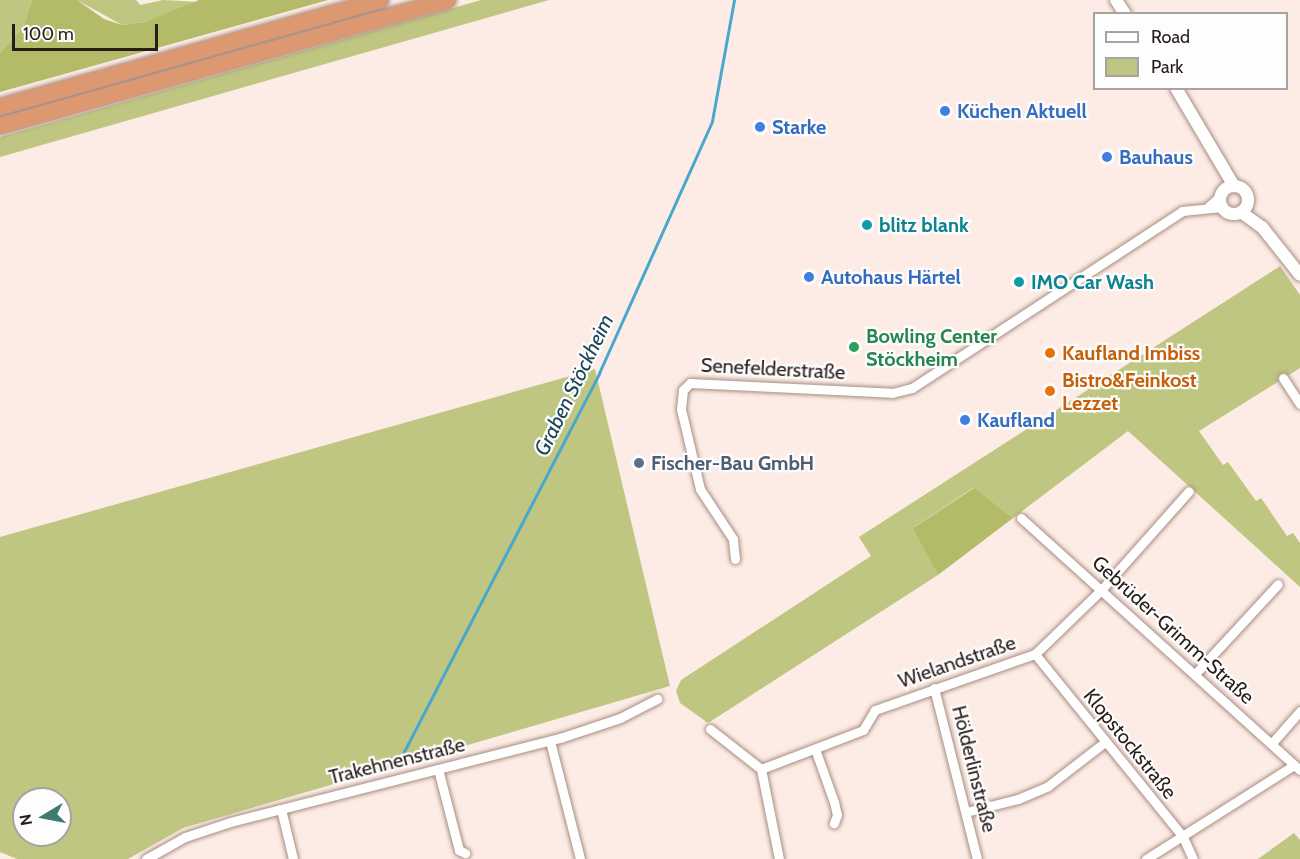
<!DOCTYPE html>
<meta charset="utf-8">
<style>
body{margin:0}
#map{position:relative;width:1300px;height:859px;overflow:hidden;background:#fdece5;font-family:Cabin,sans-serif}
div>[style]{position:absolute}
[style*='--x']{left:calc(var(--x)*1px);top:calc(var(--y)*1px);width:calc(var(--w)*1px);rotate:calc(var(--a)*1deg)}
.green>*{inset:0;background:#bfc681}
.forest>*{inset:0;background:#b3ba68}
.stream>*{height:3px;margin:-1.5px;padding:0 1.5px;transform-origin:1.5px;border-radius:1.5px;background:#48a7cf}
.roads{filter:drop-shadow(0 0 2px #a78d83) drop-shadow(0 0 2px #a78d83)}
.street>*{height:9px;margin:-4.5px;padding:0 4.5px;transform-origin:4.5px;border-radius:4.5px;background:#fff}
.secondary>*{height:12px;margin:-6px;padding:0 6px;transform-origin:6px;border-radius:6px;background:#fff}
.secondary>.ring{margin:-6px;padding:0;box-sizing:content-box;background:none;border:12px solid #fff;border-radius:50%}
.highway>*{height:16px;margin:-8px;padding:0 8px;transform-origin:8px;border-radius:8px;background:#dc9871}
.dots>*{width:16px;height:16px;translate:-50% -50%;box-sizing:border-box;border:3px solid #fdfdfd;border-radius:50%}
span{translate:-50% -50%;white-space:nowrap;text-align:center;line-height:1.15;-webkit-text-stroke:4.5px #fdfdfd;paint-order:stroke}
.shop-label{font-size:20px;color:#366cbe;font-weight:700}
.left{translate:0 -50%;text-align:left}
.culture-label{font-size:20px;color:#0d838f;font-weight:700}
.leisure-label{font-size:20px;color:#27864d;font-weight:700}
.food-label{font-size:20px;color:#c56008;font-weight:700}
.street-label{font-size:20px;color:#261c18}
.service-label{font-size:20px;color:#4e5e75;font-weight:700}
.water-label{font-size:21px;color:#1c4557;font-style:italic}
.legend{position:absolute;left:1093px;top:12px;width:195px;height:78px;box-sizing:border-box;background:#fdfdfd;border:2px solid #a7a3a1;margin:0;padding:8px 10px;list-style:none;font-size:18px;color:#261c18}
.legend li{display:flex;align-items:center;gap:12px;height:30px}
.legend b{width:30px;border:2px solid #a7a3a1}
.north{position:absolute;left:12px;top:787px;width:60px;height:60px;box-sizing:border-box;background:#fdfdfd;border:2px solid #a7a3a1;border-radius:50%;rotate:260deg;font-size:16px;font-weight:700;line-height:24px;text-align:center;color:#261c18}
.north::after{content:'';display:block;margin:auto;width:21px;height:27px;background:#3b7d6e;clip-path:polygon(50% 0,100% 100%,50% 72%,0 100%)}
.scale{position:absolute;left:12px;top:24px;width:146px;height:27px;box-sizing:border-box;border:3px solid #261c18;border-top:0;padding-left:8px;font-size:18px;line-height:21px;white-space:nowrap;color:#261c18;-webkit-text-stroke:4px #fdfdfd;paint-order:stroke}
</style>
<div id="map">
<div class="green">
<i style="clip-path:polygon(0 0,32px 0,23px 28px,0 53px)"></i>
<i style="clip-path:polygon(77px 0,136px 0,140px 5px,163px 0,199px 2px,145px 22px,122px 25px)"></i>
<i style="clip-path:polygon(481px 0,549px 0,0 157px,0 137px)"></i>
<i style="clip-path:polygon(1280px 266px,1300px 295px,1300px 368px,1199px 431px,1223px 465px,1228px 462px,1256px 501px,1261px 498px,1287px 536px,1293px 533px,1300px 543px,1300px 587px,1128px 431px,1013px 518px,973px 488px,914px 527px,938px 575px,708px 723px,680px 703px,676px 691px,681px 680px,871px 556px,859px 537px)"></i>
<i style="clip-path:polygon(evenodd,595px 369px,670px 686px,183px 828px,128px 859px,17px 859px,0 852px,0 537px,595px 369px,24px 799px,60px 799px,60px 835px,24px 835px,24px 799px)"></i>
<i style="clip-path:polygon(1294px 833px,1300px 840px,1300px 859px,1258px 859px)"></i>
</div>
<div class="forest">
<i style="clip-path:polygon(32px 0,77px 0,104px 19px,122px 25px,145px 22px,199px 0,328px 0,0 92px,0 53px,23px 28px)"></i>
<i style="clip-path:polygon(974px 488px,1013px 518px,938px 575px,913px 528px)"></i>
</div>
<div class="stream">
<i style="--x:396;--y:767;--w:443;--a:-62.7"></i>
<i style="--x:599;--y:373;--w:276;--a:-65.8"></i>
<i style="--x:712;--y:121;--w:123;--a:-79.7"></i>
</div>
<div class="roads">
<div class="street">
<i style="--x:1209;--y:206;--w:16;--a:-40"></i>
<i style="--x:1283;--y:378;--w:31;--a:57"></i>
<i style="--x:1021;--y:518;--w:376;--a:42.1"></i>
<i style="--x:735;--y:559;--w:20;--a:-96"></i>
<i style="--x:733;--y:539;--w:60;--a:-123.4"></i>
<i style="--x:700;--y:489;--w:82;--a:-103.4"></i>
<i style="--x:681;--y:409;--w:19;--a:-84"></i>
<i style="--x:683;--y:390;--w:10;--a:-45"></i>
<i style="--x:690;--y:383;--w:202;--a:2.8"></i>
<i style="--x:892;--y:393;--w:21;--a:-14"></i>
<i style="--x:912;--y:388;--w:323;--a:-33.2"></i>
<i style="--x:1182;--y:211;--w:40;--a:-5.7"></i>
<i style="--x:1035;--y:654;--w:235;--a:51"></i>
<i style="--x:1183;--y:837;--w:24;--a:66"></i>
<i style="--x:1195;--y:674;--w:122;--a:-47.3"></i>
<i style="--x:934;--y:688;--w:176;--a:75.9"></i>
<i style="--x:710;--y:729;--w:65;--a:38.1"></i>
<i style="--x:761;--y:769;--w:109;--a:-20.9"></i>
<i style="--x:863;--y:730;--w:23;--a:-59"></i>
<i style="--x:875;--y:710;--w:170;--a:-19.3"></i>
<i style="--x:1035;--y:654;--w:92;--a:-44.1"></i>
<i style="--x:1101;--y:590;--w:132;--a:-48.4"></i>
<i style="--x:550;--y:741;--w:122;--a:75.7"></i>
<i style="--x:1272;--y:743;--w:43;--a:-48.8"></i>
<i style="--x:815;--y:749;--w:56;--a:70.3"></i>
<i style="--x:834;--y:802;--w:13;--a:77"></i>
<i style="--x:837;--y:815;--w:9;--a:111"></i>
<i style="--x:438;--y:769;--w:84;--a:75.5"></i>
<i style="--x:459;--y:850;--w:7;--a:27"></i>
<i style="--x:761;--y:769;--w:92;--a:78.7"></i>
<i style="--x:281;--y:809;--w:51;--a:76.5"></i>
<i style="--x:966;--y:812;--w:54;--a:-14"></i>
<i style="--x:1018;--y:799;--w:33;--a:-23"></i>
<i style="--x:1048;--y:786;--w:72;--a:-37.7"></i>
<i style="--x:146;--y:859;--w:45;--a:-29.4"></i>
<i style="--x:185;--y:837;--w:47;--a:-18.4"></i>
<i style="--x:230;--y:822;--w:341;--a:-14.3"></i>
<i style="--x:560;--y:738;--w:63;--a:-18.4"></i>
<i style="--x:620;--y:718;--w:42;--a:-27.2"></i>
<i style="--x:1146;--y:859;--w:175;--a:-32.4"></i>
</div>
<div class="secondary">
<i style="--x:1116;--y:0;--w:17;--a:57"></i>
<i style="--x:1176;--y:88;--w:114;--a:59.4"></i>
<i class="ring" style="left:1220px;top:186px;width:16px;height:16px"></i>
<i style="--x:1241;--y:212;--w:26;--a:36"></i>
<i style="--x:1262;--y:227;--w:61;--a:51.6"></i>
</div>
<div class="highway">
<i style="--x:0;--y:107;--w:395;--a:-15.7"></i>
<i style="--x:0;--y:126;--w:465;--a:-15.7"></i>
</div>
</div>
<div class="dots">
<i style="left:945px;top:111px;background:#3f7fe0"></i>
<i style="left:760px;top:127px;background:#3f7fe0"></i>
<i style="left:1107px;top:157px;background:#3f7fe0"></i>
<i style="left:867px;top:225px;background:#0f9aa8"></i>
<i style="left:809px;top:277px;background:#3f7fe0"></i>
<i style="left:1019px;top:282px;background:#0f9aa8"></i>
<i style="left:854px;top:347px;background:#2e9e5b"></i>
<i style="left:1050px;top:353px;background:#e8710a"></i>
<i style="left:1050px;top:391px;background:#e8710a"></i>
<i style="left:965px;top:420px;background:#3f7fe0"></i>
<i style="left:639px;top:463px;background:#5c6f8a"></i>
</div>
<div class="shop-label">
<span class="left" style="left:957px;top:111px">Küchen Aktuell</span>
<span class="left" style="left:772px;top:127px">Starke</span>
<span class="left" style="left:1119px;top:157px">Bauhaus</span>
<span class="left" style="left:821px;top:277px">Autohaus Härtel</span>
<span class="left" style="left:977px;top:420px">Kaufland</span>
</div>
<div class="culture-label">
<span class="left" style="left:879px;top:225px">blitz blank</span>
<span class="left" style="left:1031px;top:282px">IMO Car Wash</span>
</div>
<div class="leisure-label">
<span class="left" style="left:866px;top:348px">Bowling Center<br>Stöckheim</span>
</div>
<div class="food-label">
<span class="left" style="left:1062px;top:353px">Kaufland Imbiss</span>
<span class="left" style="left:1062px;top:392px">Bistro&amp;Feinkost<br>Lezzet</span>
</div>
<div class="street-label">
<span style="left:773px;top:369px;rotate:3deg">Senefelderstraße</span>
<span style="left:1173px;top:630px;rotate:42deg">Gebrüder-Grimm-Straße</span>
<span style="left:957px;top:662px;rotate:-19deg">Wielandstraße</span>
<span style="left:1130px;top:744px;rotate:51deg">Klopstockstraße</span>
<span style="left:397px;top:761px;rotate:-14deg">Trakehnenstraße</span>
<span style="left:974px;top:769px;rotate:76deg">Hölderlinstraße</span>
</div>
<div class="service-label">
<span class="left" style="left:651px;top:463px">Fischer-Bau GmbH</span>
</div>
<div class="water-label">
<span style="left:574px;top:385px;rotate:-64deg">Graben Stöckheim</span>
</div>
<ul class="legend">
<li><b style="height:8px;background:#fff"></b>Road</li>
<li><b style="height:16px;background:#bfc681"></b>Park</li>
</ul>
<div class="north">N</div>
<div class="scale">100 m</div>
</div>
